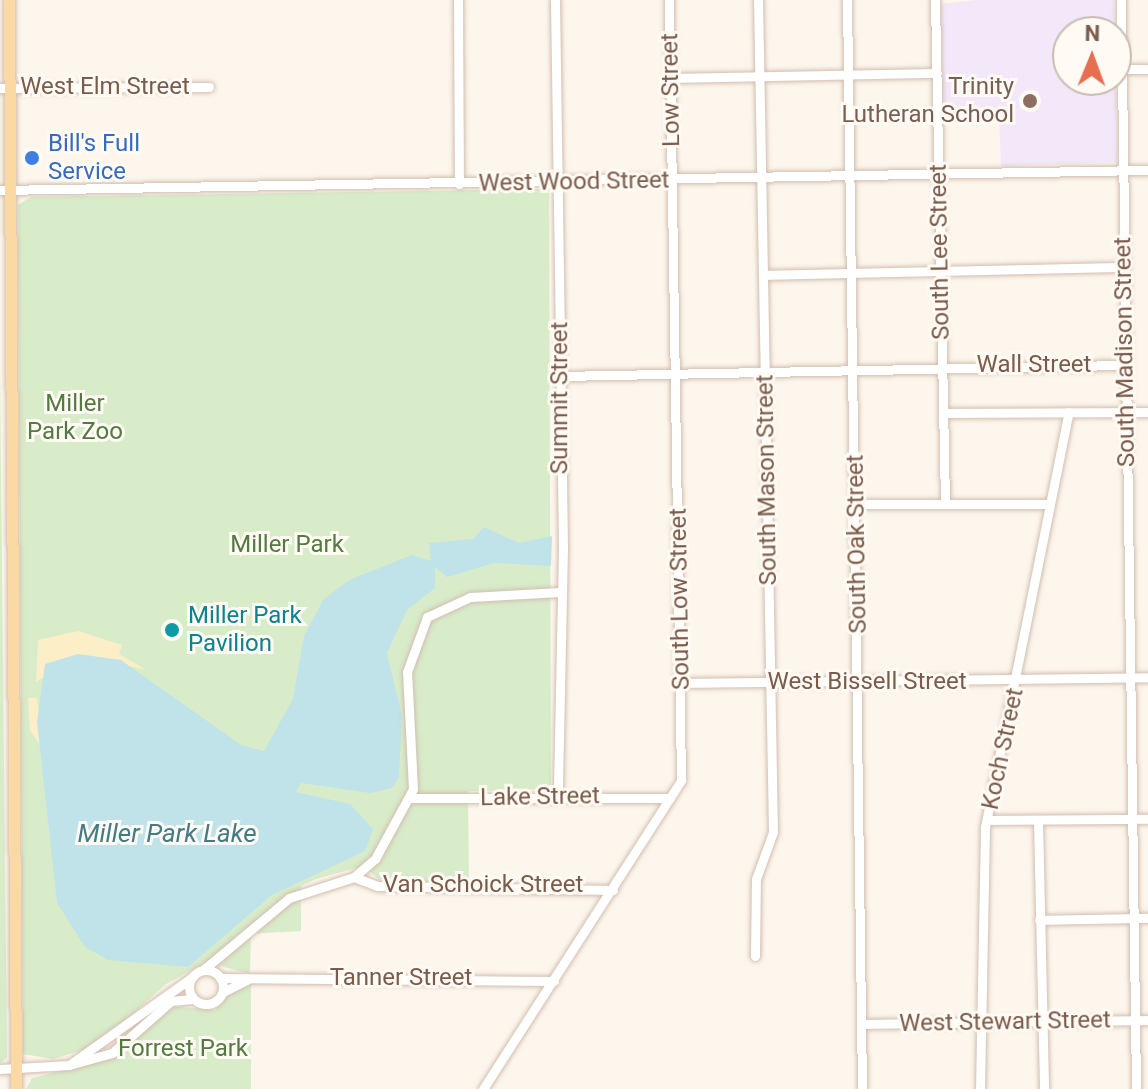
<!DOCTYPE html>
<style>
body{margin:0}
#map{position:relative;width:1148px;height:1089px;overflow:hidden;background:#fdf6ec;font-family:Roboto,sans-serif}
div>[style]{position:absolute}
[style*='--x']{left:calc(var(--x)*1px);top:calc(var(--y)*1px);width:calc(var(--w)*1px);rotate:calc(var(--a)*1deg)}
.education>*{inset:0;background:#f3e8fa}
.green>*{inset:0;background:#d8ecc9}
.sand>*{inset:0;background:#fcefc7}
.water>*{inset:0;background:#bfe3e8}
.roads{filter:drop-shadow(0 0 2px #d1beb0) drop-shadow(0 0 2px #d1beb0)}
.minor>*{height:9px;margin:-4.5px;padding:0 4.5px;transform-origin:4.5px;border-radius:4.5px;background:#fff}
.minor>.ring{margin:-4.5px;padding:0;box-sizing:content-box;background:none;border:9px solid #fff;border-radius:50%}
.major>*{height:11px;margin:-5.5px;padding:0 5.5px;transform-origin:5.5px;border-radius:5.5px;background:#fbd9a5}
.dots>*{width:22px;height:22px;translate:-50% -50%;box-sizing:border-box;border:4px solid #fffaf3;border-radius:50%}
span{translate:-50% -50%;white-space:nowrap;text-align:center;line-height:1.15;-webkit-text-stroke:6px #fffaf3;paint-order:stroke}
.street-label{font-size:24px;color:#7a5c4d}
.education-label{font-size:24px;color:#785e54}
.right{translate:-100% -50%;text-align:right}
.shop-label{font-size:24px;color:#366cbe}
.left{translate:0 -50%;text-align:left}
.park-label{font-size:24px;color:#537a41}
.culture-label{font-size:24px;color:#0d838f}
.water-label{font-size:26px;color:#437c86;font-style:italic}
.north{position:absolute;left:1052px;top:16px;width:80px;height:80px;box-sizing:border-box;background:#fffaf3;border:2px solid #cabbb1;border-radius:50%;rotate:1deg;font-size:22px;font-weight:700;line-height:32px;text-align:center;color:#7a5c4d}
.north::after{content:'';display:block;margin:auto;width:28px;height:36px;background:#e76f51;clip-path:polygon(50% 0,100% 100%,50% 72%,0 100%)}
</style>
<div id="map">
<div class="education">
<i style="clip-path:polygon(977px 0,1114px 0,1115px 32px,1068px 32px,1068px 80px,1116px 80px,1117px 162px,1001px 166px,999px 121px,943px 122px,941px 4px)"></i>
</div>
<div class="green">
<i style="clip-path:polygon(549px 189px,551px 789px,468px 791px,469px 881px,381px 881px,363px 866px,316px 879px,301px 886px,301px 931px,251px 934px,250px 974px,206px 962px,166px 984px,96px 1046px,53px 1059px,23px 1054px,18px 205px,31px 197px)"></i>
<i style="clip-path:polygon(0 369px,7px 1058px,0 1063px)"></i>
<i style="clip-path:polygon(251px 985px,251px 1089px,26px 1089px,32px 1078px,105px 1060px,170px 1006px,215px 1010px,231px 990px)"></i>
</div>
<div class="sand">
<i style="clip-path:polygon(78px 631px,122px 645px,119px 654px,146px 670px,78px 654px,36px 682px,38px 640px)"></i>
<i style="clip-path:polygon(28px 698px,37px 698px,42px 747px,30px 731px)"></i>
</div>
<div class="water">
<i style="clip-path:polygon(484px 527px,519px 543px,552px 536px,551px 566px,494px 563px,447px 577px,435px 567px,435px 588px,407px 610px,387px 653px,402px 716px,399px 777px,392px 788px,370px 793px,301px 783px,296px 792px,350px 804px,373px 829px,365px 851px,272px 895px,188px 967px,108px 960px,85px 947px,57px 903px,37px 722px,45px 664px,78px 654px,121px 660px,241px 745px,264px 751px,293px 699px,304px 636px,323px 600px,349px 580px,412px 555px,431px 561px,429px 543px,473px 539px)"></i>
</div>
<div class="roads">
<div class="minor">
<i style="--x:458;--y:0;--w:184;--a:89.7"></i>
<i style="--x:555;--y:0;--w:548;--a:89.16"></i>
<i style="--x:563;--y:548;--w:249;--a:91.2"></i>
<i style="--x:847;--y:0;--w:1089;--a:89.21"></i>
<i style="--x:935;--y:0;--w:504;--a:88.86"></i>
<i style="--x:1121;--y:0;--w:1089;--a:89.21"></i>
<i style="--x:1123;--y:69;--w:25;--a:0"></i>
<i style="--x:670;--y:78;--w:267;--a:-1.1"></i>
<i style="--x:0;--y:88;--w:209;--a:-0.3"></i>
<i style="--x:0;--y:190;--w:1148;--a:-1"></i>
<i style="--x:764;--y:275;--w:360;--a:-1.3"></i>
<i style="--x:560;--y:376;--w:565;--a:-1.12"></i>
<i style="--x:943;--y:413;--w:205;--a:-0.3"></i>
<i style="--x:856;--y:504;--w:193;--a:0"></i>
<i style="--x:682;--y:683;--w:466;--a:-0.7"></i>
<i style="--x:410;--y:798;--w:260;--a:0"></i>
<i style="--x:988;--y:820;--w:160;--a:-0.4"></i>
<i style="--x:1038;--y:821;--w:268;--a:88.7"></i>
<i style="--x:354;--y:877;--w:25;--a:21"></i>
<i style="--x:377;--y:886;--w:236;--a:1"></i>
<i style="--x:1039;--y:920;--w:109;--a:-1.1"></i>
<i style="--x:755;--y:956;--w:77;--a:-89.3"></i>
<i style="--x:756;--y:879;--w:50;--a:-70.1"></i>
<i style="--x:773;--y:832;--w:832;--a:-91.03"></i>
<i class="ring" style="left:189px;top:970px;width:25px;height:25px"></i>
<i style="--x:203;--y:970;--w:112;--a:-39.9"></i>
<i style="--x:289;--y:898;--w:68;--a:-17.9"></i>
<i style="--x:354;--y:877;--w:28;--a:-41"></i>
<i style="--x:375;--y:859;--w:80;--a:-61.5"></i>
<i style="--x:413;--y:789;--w:117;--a:-92.9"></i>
<i style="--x:407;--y:672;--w:59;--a:-70"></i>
<i style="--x:427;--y:617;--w:47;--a:-24.9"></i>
<i style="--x:470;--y:597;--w:90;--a:-3.2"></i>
<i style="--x:191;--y:978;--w:150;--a:144.5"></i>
<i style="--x:69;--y:1065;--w:45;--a:-15.6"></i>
<i style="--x:112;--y:1053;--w:79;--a:-41.4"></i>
<i style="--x:171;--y:1001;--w:22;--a:-5"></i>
<i style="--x:220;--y:978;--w:334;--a:0.5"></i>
<i style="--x:223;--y:992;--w:28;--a:-27"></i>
<i style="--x:863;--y:1024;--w:285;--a:-0.8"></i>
<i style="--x:0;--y:1069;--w:69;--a:-3.3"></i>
<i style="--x:483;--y:1089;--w:367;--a:-57.3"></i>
<i style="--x:681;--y:780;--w:780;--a:-90.88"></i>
<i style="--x:980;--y:1089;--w:262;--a:-88.9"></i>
<i style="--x:985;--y:827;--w:423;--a:-78.6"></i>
</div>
<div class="major">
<i style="--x:9;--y:0;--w:1089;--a:89.63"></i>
</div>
</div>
<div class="dots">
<i style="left:1030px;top:101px;background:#8d6e63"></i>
<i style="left:32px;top:158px;background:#3f7fe0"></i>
<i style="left:172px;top:630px;background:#0f9aa8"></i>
</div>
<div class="street-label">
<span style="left:105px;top:87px">West Elm Street</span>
<span style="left:671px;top:90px;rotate:-91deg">Low Street</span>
<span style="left:574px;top:182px;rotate:-1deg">West Wood Street</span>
<span style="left:940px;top:252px;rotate:-91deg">South Lee Street</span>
<span style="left:1125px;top:352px;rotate:-91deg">South Madison Street</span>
<span style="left:1034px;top:365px">Wall Street</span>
<span style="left:560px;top:398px;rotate:-90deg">Summit Street</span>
<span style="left:767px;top:480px;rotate:-91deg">South Mason Street</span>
<span style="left:857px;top:544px;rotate:-91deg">South Oak Street</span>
<span style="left:680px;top:599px;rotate:-91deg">South Low Street</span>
<span style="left:867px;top:682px">West Bissell Street</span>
<span style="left:1003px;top:749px;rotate:-78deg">Koch Street</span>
<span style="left:540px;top:797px;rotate:-1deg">Lake Street</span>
<span style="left:483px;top:885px">Van Schoick Street</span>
<span style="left:401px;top:978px">Tanner Street</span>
<span style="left:1005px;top:1022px;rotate:-1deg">West Stewart Street</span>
</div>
<div class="education-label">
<span class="right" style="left:1014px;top:101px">Trinity<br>Lutheran School</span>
</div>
<div class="shop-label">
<span class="left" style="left:48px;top:158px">Bill's Full<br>Service</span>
</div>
<div class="park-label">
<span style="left:75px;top:418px">Miller<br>Park Zoo</span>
<span style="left:287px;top:545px">Miller Park</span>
<span style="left:183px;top:1049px">Forrest Park</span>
</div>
<div class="culture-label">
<span class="left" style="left:188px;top:630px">Miller Park<br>Pavilion</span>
</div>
<div class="water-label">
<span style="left:167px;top:834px">Miller Park Lake</span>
</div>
<div class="north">N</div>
</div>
